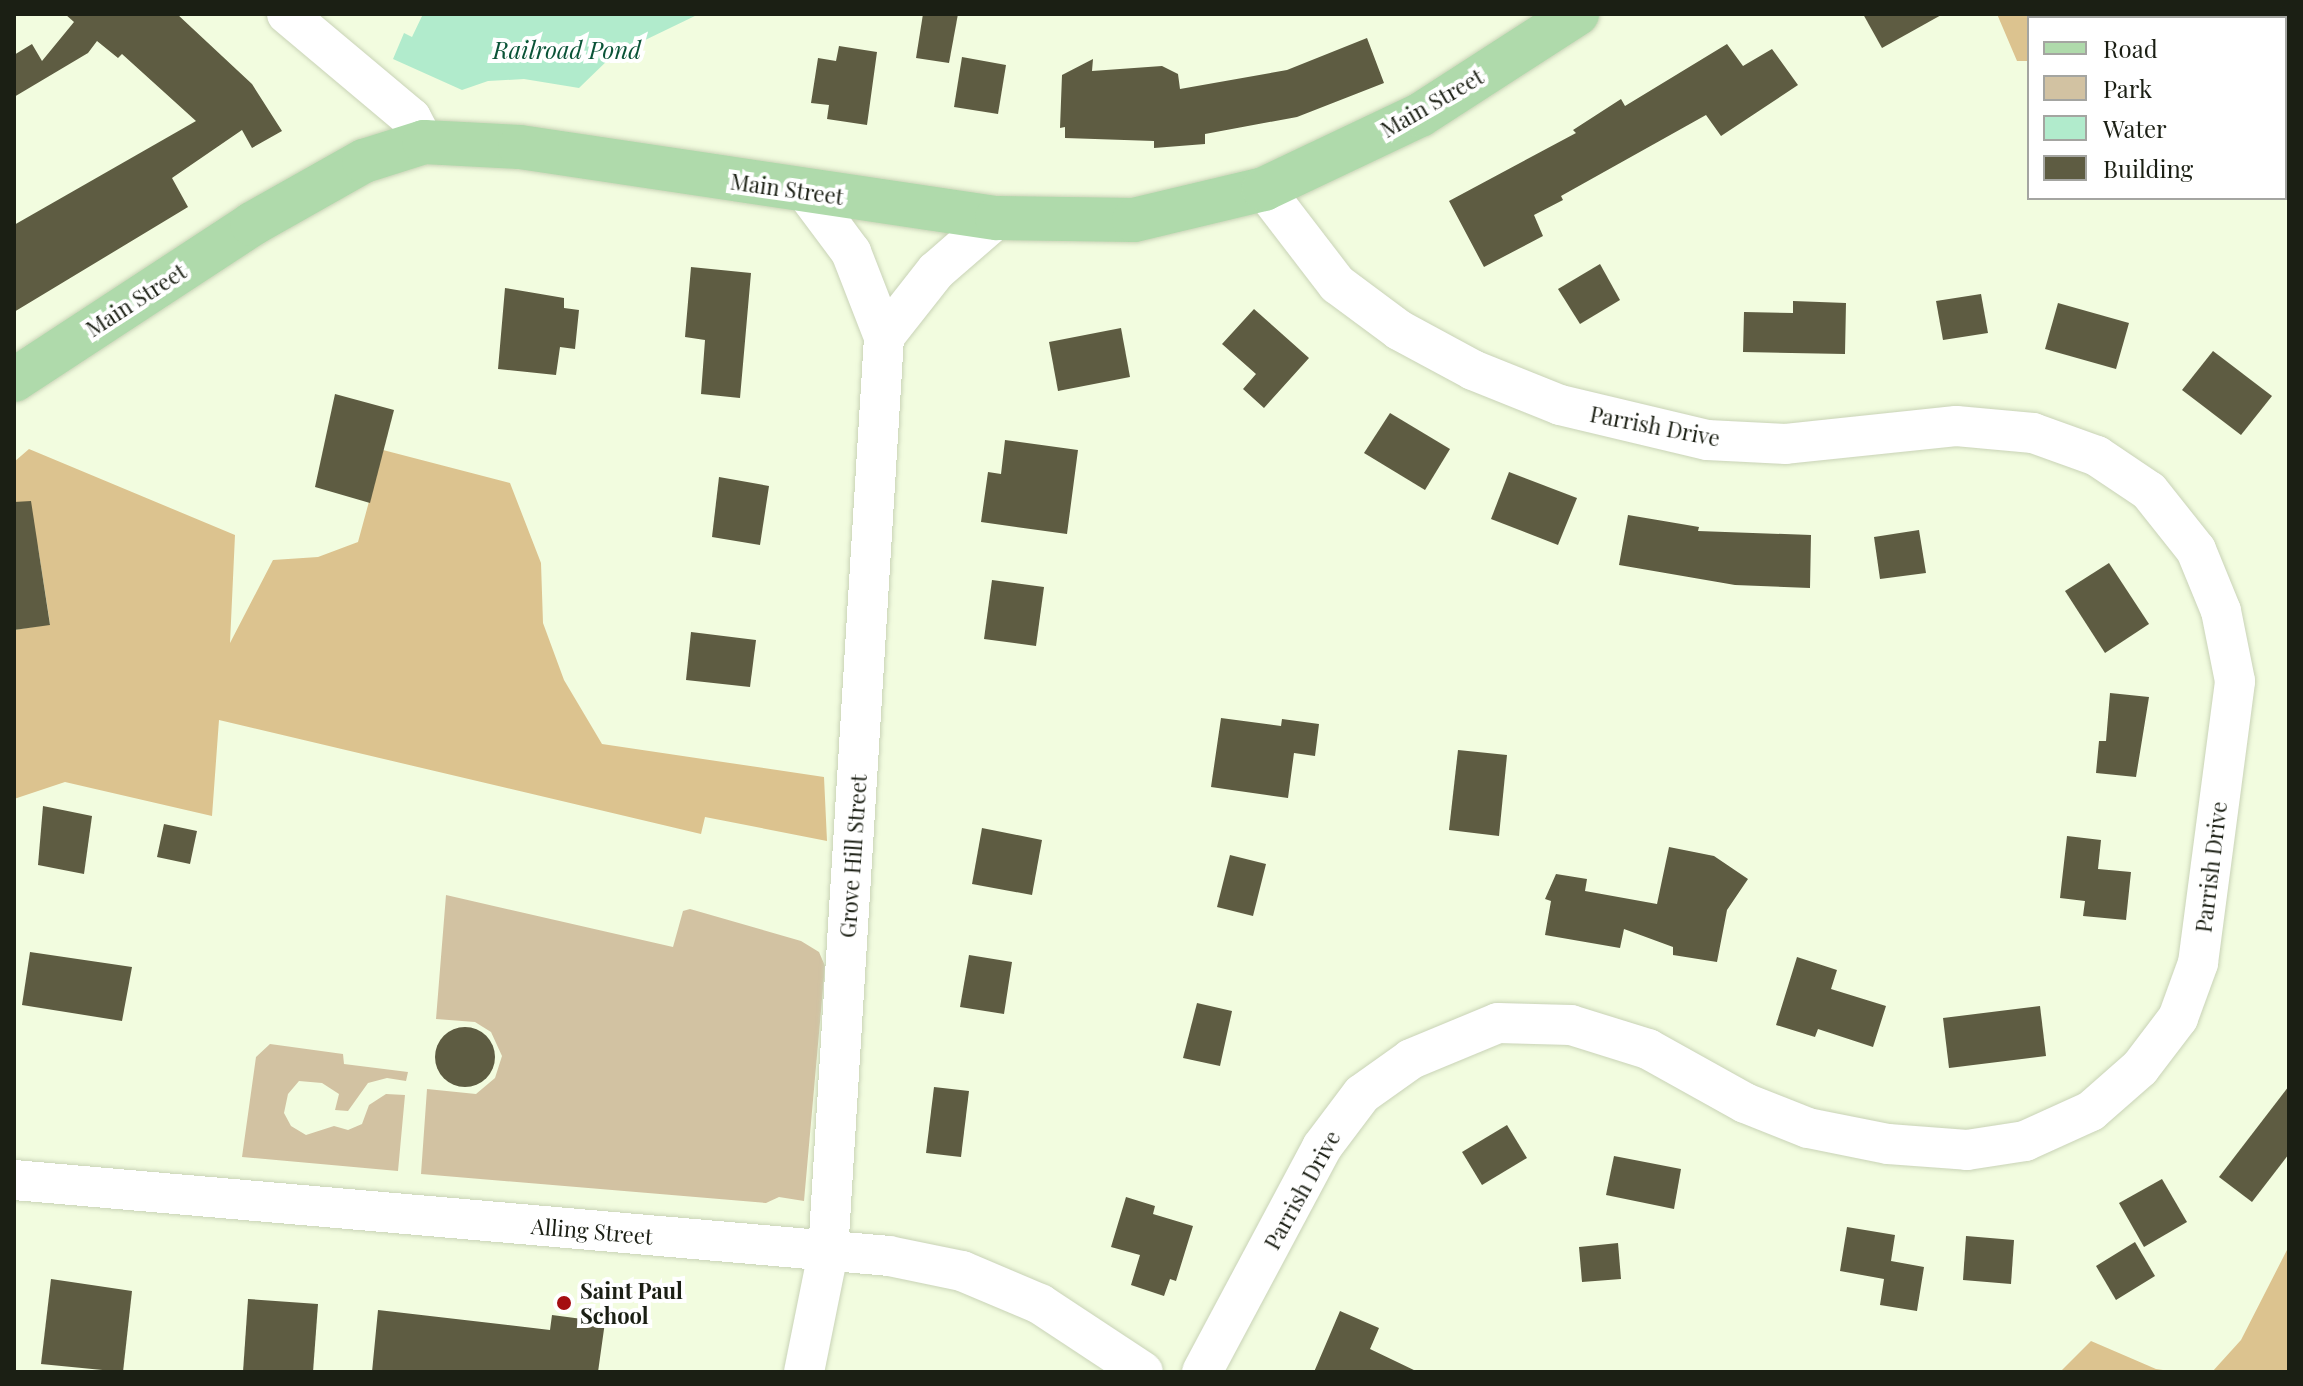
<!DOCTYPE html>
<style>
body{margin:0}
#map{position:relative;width:2303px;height:1386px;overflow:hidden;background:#f2fcdf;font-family:"Playfair Display",serif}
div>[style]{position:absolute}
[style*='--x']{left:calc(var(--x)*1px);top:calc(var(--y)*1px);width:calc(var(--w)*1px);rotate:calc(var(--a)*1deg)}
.green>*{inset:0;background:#d2c2a2}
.forest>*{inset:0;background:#dcc38f}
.water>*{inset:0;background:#b1ebcc}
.building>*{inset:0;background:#5e5c42}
.round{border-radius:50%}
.roads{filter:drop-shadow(0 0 2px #c9d3b7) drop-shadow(0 0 2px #c9d3b7)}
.minor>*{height:40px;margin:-20px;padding:0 20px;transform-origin:20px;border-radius:20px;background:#fff}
.primary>*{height:44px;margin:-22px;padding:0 22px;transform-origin:22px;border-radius:22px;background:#afdaab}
.dots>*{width:22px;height:22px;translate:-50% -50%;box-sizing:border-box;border:4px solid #fff;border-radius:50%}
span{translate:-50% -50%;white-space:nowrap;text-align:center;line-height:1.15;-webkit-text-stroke:8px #fff;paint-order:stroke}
.street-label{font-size:22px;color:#1b1f14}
.poi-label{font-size:22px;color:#1b1f14;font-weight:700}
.left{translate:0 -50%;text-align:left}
.water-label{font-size:24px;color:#0a5337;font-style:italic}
.frame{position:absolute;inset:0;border:16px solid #1b1f14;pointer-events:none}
.legend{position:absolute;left:2027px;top:16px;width:260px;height:184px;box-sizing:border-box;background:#fff;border:2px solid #a4a5a1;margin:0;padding:10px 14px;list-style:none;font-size:24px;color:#1b1f14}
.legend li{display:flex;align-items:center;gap:16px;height:40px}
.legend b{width:40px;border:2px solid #a4a5a1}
</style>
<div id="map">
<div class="green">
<i style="clip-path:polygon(446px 895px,673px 947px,683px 911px,690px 909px,801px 941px,819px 952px,825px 966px,804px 1201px,779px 1197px,766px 1203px,421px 1174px,427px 1089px,476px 1094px,495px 1078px,502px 1056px,491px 1032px,475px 1022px,436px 1019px)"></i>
<i style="clip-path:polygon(270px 1044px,343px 1054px,344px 1064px,408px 1072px,406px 1081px,387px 1078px,368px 1083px,348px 1111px,335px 1110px,339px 1094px,322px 1083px,299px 1081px,288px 1094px,284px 1113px,291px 1126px,306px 1135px,334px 1126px,348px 1130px,362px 1124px,369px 1105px,386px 1094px,405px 1095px,398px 1171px,242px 1157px,256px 1057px)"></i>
</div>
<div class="forest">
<i style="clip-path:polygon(1997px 14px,2289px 14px,2289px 162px,2285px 18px,2029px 18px,2029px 61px,2017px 61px)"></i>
<i style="clip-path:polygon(29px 449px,235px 535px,230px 643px,273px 560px,318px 557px,358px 542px,383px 450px,510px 483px,541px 563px,543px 623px,564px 680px,602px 744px,824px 777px,827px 841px,705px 817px,701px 834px,219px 720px,212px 816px,65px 782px,14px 799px,14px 630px,50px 624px,38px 547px,14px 550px,14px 462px)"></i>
<i style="clip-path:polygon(2289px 1246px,2289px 1372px,2212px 1372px,2241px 1340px)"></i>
<i style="clip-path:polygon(2091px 1341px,2156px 1369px,2177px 1372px,2060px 1372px)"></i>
</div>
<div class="water">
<i style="clip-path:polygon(423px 14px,699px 14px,612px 56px,579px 88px,524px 79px,488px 81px,462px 90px,393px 59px,404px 33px,412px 37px)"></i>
</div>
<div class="building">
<i style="clip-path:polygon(65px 14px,177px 14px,252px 84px,282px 131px,252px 148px,242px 130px,172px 178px,188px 207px,14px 312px,14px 225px,196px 121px,122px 54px,118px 58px,97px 41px,88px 53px,14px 97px,14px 55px,32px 44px,42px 61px,74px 22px)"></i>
<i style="clip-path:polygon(923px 14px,958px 14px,949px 63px,916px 58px)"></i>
<i style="clip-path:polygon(1863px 14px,1943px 14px,1882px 48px)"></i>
<i style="clip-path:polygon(1367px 38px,1384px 83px,1297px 117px,1205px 134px,1205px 144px,1154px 148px,1154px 141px,1065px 138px,1065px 127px,1060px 128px,1062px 75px,1093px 59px,1092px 71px,1162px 66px,1178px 74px,1180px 89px,1287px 70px)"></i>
<i style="clip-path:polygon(1727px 44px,1743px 66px,1772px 49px,1798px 85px,1721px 136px,1706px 115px,1561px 196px,1563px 200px,1534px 215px,1543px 236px,1484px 267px,1449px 201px,1576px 133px,1573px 130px,1621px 99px,1625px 106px)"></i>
<i style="clip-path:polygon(839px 46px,877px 52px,867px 125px,827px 119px,829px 105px,811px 103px,818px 58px,836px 61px)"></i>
<i style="clip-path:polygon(962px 57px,1006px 65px,998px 114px,954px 107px)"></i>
<i style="clip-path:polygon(1600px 264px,1620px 300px,1580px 324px,1558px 289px)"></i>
<i style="clip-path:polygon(691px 267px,751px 273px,740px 398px,701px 394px,705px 340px,685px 337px)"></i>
<i style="clip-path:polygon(505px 288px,564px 298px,564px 308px,579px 310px,575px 349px,560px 347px,556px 375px,498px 369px)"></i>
<i style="clip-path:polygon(1981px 294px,1988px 333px,1943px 340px,1936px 301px)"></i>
<i style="clip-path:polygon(1793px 301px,1846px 303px,1845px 354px,1743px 352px,1744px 312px,1793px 313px)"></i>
<i style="clip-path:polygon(2058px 303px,2129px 323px,2116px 369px,2045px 349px)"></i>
<i style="clip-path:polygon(1254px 309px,1309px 358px,1264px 408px,1243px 389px,1256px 374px,1222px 344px)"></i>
<i style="clip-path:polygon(1121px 328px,1130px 377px,1058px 391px,1049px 342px)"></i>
<i style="clip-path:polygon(2213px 351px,2272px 396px,2241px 435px,2182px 390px)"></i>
<i style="clip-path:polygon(335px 394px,394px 410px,370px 503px,315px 487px)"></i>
<i style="clip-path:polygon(1390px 413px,1450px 449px,1425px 490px,1364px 453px)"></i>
<i style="clip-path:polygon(1005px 440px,1078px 450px,1067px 534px,981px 522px,988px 472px,1001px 474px)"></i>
<i style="clip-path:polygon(1509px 472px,1577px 498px,1558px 545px,1491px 519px)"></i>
<i style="clip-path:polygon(719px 477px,769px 486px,760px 545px,712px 537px)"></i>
<i style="clip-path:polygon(31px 501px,50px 625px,14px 630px,14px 502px)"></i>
<i style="clip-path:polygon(1628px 515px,1699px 527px,1698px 531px,1811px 535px,1810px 588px,1735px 585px,1619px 565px)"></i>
<i style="clip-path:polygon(1919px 530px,1926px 573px,1880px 579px,1874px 537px)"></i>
<i style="clip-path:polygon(2109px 563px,2149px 624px,2105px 653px,2065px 591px)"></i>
<i style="clip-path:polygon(992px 580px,1044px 587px,1036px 646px,984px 639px)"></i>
<i style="clip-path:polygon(691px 632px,756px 640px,750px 687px,686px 680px)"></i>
<i style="clip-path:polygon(2110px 693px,2149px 697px,2136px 777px,2096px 773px,2099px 741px,2106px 741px)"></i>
<i style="clip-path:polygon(1221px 718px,1281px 726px,1282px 719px,1319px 724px,1315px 756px,1294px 753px,1288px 798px,1211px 787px)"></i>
<i style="clip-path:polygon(1458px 750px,1507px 755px,1499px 836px,1449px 830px)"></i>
<i style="clip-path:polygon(43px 806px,92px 816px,84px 874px,38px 865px)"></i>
<i style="clip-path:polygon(164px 824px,197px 831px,190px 864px,157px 857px)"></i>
<i style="clip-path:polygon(982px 828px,1042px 840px,1032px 895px,972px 884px)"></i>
<i style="clip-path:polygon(2067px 836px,2101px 840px,2098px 869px,2131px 872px,2126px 920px,2083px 916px,2085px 901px,2060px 898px)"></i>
<i style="clip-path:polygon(1669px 847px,1714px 856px,1748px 879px,1727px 910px,1717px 962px,1673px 955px,1673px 947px,1624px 929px,1620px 948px,1545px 935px,1551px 901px,1545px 899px,1556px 874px,1587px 879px,1585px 891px,1657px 904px)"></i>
<i style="clip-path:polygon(1230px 855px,1266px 864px,1253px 916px,1217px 907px)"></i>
<i style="clip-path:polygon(30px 952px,132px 967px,122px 1021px,22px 1005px)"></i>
<i style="clip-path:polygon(969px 955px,1012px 962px,1004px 1014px,960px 1007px)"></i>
<i style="clip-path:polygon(1797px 957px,1837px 970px,1831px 989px,1886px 1006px,1873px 1047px,1818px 1029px,1815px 1037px,1776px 1025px)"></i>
<i style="clip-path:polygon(1197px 1003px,1232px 1011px,1220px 1066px,1183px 1058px)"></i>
<i style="clip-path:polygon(2040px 1006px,2046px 1056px,1949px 1068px,1943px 1018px)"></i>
<i class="round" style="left:435px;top:1027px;width:60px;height:60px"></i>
<i style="clip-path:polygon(2289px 1086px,2289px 1154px,2252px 1202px,2219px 1177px)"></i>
<i style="clip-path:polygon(934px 1087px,969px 1091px,961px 1157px,926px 1153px)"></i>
<i style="clip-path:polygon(1507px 1125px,1527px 1158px,1482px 1185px,1462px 1152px)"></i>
<i style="clip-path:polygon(1614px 1156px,1681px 1169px,1674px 1209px,1606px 1195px)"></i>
<i style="clip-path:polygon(2162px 1179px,2187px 1222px,2144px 1247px,2119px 1203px)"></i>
<i style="clip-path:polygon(1126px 1197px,1155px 1206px,1153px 1214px,1193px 1226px,1176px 1281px,1170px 1279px,1164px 1296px,1131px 1285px,1140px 1255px,1111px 1247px)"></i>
<i style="clip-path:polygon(1847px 1227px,1895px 1235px,1891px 1261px,1924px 1267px,1917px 1311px,1880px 1305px,1884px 1279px,1840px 1271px)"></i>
<i style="clip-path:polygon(1966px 1236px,2014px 1240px,2011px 1284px,1963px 1280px)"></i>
<i style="clip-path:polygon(2135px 1242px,2155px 1276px,2116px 1300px,2096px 1266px)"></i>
<i style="clip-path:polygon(1618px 1243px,1621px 1279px,1582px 1282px,1579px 1247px)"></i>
<i style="clip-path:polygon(51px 1279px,132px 1291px,123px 1372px,41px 1364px)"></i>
<i style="clip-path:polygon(248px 1299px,318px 1304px,313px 1372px,243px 1372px)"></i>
<i style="clip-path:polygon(378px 1310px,550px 1330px,552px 1315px,605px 1322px,598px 1372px,372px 1372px)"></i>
<i style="clip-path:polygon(1340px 1311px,1379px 1328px,1370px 1349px,1418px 1372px,1314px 1372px)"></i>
</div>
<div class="roads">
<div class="minor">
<i style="--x:287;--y:14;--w:162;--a:40"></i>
<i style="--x:411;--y:118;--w:27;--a:62"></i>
<i style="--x:807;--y:193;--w:74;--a:53.3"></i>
<i style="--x:851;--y:252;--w:91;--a:68.8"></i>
<i style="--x:14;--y:1180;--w:878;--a:4.96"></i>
<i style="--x:889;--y:1256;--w:75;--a:11.6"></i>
<i style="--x:962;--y:1271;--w:85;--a:22.9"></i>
<i style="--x:1040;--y:1304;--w:123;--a:33.4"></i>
<i style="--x:804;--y:1372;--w:121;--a:-78.6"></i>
<i style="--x:828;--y:1253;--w:918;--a:-86.5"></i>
<i style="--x:884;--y:337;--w:84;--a:-51.8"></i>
<i style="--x:936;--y:271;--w:81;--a:-41"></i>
<i style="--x:1202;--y:1372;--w:255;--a:-61.9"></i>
<i style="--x:1322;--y:1147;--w:66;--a:-53"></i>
<i style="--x:1362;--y:1094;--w:60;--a:-35.5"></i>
<i style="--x:1411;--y:1059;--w:94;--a:-22.5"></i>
<i style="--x:1498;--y:1023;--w:73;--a:1.6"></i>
<i style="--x:1571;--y:1025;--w:81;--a:17.3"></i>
<i style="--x:1648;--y:1049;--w:111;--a:29.1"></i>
<i style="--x:1745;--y:1103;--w:68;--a:21.6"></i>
<i style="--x:1808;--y:1128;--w:82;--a:11.3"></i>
<i style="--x:1888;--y:1144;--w:79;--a:4.3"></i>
<i style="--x:1967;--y:1150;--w:59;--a:-8.8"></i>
<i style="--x:2025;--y:1141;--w:72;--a:-24.4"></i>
<i style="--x:2091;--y:1111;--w:65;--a:-41.3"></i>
<i style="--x:2140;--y:1068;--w:63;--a:-52.8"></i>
<i style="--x:2178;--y:1018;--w:59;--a:-70"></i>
<i style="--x:2198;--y:963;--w:284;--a:-82.5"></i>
<i style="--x:2235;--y:681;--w:71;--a:-101.3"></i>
<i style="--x:2221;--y:611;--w:66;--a:-112.3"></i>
<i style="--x:2196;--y:550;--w:75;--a:-128.5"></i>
<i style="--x:2149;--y:491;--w:63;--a:-146.1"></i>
<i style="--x:2097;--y:456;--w:68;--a:-160.2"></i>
<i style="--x:2033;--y:433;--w:77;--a:-174.8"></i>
<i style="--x:1956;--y:426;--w:171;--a:174"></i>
<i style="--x:1786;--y:444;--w:79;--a:-177.1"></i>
<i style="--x:1707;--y:440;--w:151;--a:-166.6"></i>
<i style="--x:1560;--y:405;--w:94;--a:-158.1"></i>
<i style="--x:1473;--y:370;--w:84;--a:-151.6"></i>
<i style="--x:1399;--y:330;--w:77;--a:-143.4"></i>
<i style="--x:1337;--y:284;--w:120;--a:-127.5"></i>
</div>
<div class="primary">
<i style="--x:14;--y:380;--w:285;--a:-33.2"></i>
<i style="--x:252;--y:224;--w:129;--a:-29.4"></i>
<i style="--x:364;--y:161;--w:63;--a:-17.6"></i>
<i style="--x:424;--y:142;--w:96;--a:3"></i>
<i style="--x:520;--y:147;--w:482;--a:8.5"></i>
<i style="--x:997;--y:218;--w:137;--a:0.8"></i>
<i style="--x:1134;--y:220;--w:134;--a:-13.4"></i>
<i style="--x:1264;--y:189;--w:173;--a:-25.4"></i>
<i style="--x:1420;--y:115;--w:187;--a:-32.8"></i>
</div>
</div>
<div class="dots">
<i style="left:564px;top:1303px;background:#a50e11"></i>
</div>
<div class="street-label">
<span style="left:1432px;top:103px;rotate:-30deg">Main Street</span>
<span style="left:787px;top:189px;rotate:8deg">Main Street</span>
<span style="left:136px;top:300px;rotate:-33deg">Main Street</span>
<span style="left:1655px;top:426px;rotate:11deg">Parrish Drive</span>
<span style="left:853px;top:856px;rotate:-86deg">Grove Hill Street</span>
<span style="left:2211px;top:867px;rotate:-83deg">Parrish Drive</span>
<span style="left:1302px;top:1190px;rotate:-61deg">Parrish Drive</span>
<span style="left:592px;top:1231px;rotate:5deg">Alling Street</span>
</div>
<div class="poi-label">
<span class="left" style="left:580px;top:1303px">Saint Paul<br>School</span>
</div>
<div class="water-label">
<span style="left:567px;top:50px">Railroad Pond</span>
</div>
<div class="frame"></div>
<ul class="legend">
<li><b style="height:10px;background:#afdaab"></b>Road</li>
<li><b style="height:22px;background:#d2c2a2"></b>Park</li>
<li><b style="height:22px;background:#b1ebcc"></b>Water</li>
<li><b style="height:22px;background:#5e5c42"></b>Building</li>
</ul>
</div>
